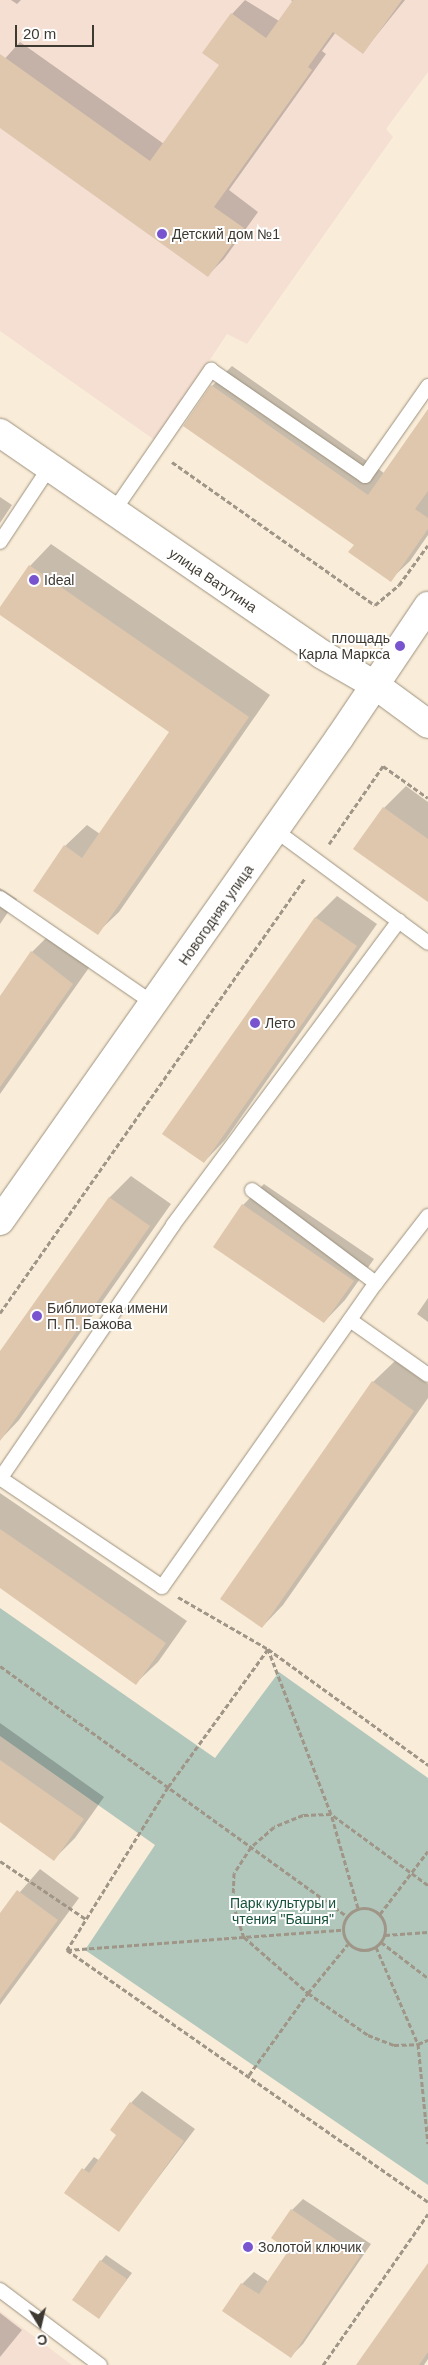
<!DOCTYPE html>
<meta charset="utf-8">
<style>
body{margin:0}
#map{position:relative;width:428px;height:2365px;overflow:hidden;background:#f9ecd8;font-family:Helvetica,sans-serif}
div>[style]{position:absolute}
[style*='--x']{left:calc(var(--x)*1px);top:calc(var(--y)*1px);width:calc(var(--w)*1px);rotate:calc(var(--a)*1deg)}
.education>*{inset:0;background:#f5dfd2}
.green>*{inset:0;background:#b1c7bc}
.shadow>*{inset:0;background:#0003}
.building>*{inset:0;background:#dfc7ae}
.path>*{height:3px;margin-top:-1.5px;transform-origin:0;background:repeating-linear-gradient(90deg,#9f9688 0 5px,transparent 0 7.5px)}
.path>.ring{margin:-1.5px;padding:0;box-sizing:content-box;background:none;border:3px solid #9f9688;border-radius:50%}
.roads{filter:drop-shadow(0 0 1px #9c917e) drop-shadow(0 0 1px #9c917e)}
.lane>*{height:14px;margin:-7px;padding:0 7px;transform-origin:7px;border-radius:7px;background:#fff}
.secondary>*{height:28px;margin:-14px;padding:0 14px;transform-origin:14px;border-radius:14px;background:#fff}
.primary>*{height:28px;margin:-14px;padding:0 14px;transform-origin:14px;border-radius:14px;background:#fff}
.dots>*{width:14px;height:14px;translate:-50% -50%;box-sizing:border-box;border:2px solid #fff;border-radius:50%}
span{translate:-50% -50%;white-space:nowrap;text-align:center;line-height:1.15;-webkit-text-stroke:4px #fff;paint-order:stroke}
.poi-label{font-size:14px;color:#3e3931}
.left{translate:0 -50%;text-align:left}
.right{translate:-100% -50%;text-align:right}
.street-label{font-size:14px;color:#3e3931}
.park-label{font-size:14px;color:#16523a}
.north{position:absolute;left:15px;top:2300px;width:50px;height:50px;-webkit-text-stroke:4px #fff;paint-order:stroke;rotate:171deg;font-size:14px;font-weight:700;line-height:20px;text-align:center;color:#3e3931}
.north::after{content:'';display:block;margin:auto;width:18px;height:22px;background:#3e3931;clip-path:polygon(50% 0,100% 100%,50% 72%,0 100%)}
.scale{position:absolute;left:15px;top:25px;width:79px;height:22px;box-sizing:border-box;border:2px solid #3e3931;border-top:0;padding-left:6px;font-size:15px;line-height:18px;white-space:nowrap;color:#3e3931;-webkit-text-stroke:4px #fff;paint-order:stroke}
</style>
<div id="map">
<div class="education">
<i style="clip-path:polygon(0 0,428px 0,428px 72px,386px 129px,393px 137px,247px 344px,227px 334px,156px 441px,0 331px)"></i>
<i style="clip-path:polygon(0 2311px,72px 2365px,0 2365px)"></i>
</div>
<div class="green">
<i style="clip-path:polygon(0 1608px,215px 1758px,279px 1672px,428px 1778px,428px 2185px,85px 1950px,155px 1845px,0 1736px)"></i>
</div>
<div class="shadow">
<i style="clip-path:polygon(11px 0,21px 0,17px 4px)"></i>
<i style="clip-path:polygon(245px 0,279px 21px,293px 2px,291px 0,405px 0,363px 52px,336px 32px,322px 51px,326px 54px,229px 190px,258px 212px,224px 259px,208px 275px,0 126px,0 64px,20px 42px,164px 144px,220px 65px,232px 14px)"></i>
<i style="clip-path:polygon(232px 366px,384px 473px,428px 411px,428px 535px,410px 561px,390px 580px,356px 545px,185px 425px,212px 386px)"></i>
<i style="clip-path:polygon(0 497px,12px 505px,0 523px)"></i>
<i style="clip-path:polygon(51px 544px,270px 695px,119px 912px,97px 933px,65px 846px,87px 825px,100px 834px,171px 732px,0 613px,30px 566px)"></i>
<i style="clip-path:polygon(406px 786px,428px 802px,428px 900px,355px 848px,384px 808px)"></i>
<i style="clip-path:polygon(0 888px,17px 899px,0 924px)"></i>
<i style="clip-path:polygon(337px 896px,377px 924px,225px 1140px,204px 1162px,164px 1134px,316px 917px)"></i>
<i style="clip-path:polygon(53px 931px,93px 962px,0 1094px,0 998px,32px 952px)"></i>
<i style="clip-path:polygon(131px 1176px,171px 1204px,19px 1420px,0 1440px,0 1353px,110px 1197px)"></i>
<i style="clip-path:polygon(264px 1184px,374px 1259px,345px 1300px,324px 1322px,243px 1205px)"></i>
<i style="clip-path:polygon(428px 1298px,428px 1322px,417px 1314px)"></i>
<i style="clip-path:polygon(395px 1361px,428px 1384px,428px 1398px,283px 1605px,262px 1627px,373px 1382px)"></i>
<i style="clip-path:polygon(0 1493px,187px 1621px,158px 1662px,136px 1683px,0 1587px)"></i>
<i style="clip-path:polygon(0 1723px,104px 1797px,75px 1838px,54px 1859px,0 1821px)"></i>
<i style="clip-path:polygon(40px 1869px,79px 1898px,0 2005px,0 1915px)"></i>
<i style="clip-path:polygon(142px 2091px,195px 2129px,119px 2230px,66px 2192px,94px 2157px,100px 2161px,118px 2135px,131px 2103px)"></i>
<i style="clip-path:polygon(303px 2199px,371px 2244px,303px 2344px,291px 2356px,242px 2284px,254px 2272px,269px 2282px,291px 2249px,292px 2210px)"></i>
<i style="clip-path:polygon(106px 2255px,132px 2273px,99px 2317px,101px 2261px)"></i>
<i style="clip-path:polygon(428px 2265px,428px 2359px,424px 2365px,358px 2365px)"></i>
<i style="clip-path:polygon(0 2313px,22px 2330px,0 2357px)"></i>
</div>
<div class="building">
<i style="clip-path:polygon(293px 0,402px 0,363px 54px,333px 32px,308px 67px,312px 70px,214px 207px,244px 228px,208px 277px,0 128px,0 54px,150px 161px,219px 65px,202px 53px,231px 13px,266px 38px)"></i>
<i style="clip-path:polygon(211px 385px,368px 495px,428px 409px,428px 491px,415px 509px,428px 518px,428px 529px,391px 582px,348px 552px,354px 545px,183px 426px)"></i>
<i style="clip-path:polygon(29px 565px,249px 717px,98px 935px,33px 891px,64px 845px,82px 858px,169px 732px,0 615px,0 607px)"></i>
<i style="clip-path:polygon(383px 807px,428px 839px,428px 902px,353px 849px)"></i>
<i style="clip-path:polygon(315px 917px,357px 946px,204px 1163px,162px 1134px)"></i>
<i style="clip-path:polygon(31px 951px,73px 984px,0 1087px,0 996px)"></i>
<i style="clip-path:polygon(109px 1197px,150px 1226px,0 1441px,0 1351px)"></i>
<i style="clip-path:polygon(242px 1204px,354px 1281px,324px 1323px,213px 1247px)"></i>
<i style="clip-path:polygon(372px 1381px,414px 1411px,262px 1628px,220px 1599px)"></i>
<i style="clip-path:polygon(0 1529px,166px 1643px,136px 1685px,0 1588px)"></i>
<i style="clip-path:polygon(0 1760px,84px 1819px,54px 1861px,0 1822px)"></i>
<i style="clip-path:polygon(17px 1890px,58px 1920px,0 1999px,0 1913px)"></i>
<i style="clip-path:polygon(130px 2102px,184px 2141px,119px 2232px,64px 2193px,82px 2168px,89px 2173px,116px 2135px,110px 2130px)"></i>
<i style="clip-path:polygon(291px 2209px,360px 2256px,291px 2358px,222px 2311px,241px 2283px,259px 2294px,289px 2250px,271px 2238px)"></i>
<i style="clip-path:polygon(100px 2260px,127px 2279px,99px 2319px,72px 2300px)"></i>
<i style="clip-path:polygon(428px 2263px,428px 2352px,419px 2365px,356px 2365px)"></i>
</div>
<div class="path">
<i style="--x:172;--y:462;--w:248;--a:35.2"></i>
<i style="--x:375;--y:605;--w:31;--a:-40"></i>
<i style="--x:399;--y:585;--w:49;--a:-54.1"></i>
<i style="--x:329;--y:844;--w:95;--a:-55.3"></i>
<i style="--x:383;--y:766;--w:55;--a:35.4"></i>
<i style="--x:0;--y:1313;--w:531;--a:-54.96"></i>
<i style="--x:178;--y:1597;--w:104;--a:30"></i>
<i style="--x:268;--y:1649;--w:198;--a:35.9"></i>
<i style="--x:0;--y:1666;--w:427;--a:35.8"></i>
<i style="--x:0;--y:1861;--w:104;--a:34"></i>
<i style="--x:428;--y:1885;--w:120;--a:-143.8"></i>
<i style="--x:331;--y:1814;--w:28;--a:178"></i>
<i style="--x:303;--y:1815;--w:31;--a:158"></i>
<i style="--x:274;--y:1827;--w:30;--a:139"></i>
<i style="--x:251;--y:1847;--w:31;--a:123"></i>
<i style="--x:234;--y:1873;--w:31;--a:92"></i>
<i style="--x:233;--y:1904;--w:35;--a:72"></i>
<i style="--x:244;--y:1937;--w:85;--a:41.2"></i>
<i style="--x:308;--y:1993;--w:73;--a:35"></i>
<i style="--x:368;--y:2035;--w:28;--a:21"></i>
<i style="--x:394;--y:2045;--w:24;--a:-2"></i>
<i style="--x:418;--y:2044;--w:11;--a:-22"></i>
<i class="ring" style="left:343px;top:1908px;width:39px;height:39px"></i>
<i style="--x:358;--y:1908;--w:98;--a:-106"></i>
<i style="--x:331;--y:1814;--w:177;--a:-110.9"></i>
<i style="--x:268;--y:1649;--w:170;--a:125.9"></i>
<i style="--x:168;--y:1787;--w:192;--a:121.8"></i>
<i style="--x:67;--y:1950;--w:440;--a:34.9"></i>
<i style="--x:380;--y:1914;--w:79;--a:-52.7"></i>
<i style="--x:385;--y:1935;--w:43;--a:-4"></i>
<i style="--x:381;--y:1942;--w:59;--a:37.5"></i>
<i style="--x:376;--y:1947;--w:106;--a:66.6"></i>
<i style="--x:418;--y:2044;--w:100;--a:84.3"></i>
<i style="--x:67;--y:1950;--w:276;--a:-4.2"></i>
<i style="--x:249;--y:2075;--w:101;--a:-54.3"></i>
<i style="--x:308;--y:1993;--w:63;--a:-50.8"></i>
<i style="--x:323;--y:2365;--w:184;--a:-55.2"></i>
</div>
<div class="roads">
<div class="lane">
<i style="--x:113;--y:512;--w:173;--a:-55.4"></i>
<i style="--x:211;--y:370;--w:187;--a:34.5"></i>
<i style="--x:365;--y:476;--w:110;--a:-55"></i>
<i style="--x:0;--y:542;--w:89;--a:-56.5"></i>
<i style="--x:275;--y:830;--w:190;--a:36.4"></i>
<i style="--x:0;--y:898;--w:186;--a:34.5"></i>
<i style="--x:252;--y:1190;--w:155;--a:36.9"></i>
<i style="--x:350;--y:1320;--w:95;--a:35.2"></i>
<i style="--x:0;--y:1478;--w:195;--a:33.9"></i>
<i style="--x:162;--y:1587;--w:372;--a:-54.9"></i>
<i style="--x:376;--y:1283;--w:85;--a:-52.2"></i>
<i style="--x:0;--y:1479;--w:307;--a:-55.7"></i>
<i style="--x:173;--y:1225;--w:379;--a:-53.4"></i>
<i style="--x:0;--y:2290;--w:125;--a:36.9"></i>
</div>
<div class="secondary">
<i style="--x:0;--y:1221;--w:591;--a:-54.91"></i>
<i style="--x:340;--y:737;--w:158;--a:-56.1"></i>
</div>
<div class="primary">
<i style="--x:0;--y:433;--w:390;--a:34.5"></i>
<i style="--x:321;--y:654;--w:62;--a:29.9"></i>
<i style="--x:375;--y:685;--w:66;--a:36.3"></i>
</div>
</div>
<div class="dots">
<i style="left:162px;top:234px;background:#7855cf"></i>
<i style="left:34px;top:580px;background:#7855cf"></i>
<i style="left:400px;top:646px;background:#7855cf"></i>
<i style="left:255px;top:1023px;background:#7855cf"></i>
<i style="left:37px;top:1316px;background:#7855cf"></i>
<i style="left:248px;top:2247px;background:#7855cf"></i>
</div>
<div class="poi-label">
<span class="left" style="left:172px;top:234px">Детский дом №1</span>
<span class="left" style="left:44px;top:580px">Ideal</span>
<span class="right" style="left:390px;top:646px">площадь<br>Карла Маркса</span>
<span class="left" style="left:265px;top:1023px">Лето</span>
<span class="left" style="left:47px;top:1316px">Библиотека имени<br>П. П. Бажова</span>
<span class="left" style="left:258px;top:2247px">Золотой ключик</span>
</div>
<div class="street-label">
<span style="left:213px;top:580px;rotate:34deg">улица Ватутина</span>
<span style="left:216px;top:915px;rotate:-55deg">Новогодняя улица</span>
</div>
<div class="park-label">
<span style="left:283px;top:1911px">Парк культуры и<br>чтения "Башня"</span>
</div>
<div class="north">С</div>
<div class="scale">20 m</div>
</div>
